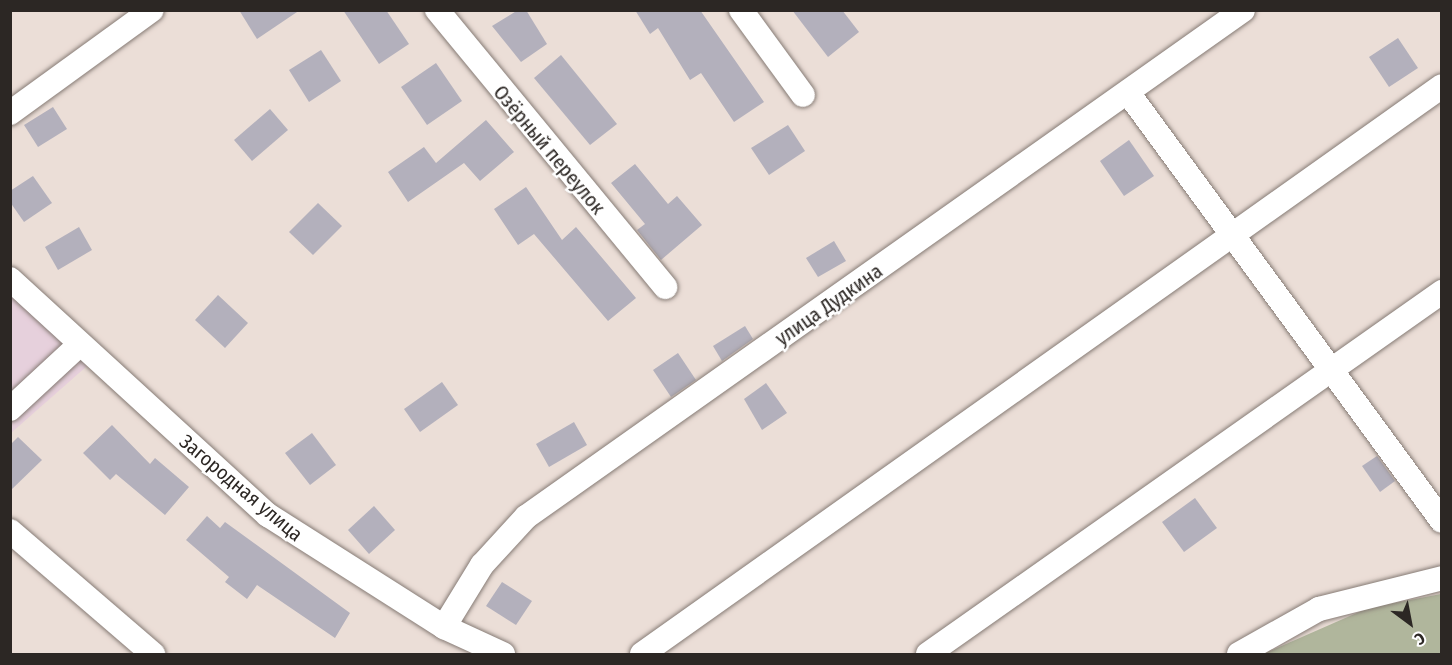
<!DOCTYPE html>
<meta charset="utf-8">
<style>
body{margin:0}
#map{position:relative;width:1452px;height:665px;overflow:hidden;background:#ebded7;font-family:"Fira Sans Condensed",sans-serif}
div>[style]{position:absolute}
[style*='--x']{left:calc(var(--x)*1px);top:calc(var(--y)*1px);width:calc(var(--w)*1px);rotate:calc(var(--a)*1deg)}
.industrial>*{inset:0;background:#e6d0dc}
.green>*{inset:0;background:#b0b69c}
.building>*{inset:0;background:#b3b0bc}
.roads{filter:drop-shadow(0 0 2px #867b75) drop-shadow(0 0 2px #867b75)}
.minor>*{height:24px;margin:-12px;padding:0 12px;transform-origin:12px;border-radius:12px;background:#fff}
span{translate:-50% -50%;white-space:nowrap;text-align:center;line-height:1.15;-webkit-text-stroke:5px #fff;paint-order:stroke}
.street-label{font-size:20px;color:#2c2724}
.frame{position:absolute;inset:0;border:12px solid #2c2724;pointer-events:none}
.north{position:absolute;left:1380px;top:593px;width:60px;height:60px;-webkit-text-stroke:4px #fff;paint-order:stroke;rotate:148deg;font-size:16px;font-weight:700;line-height:24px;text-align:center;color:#2c2724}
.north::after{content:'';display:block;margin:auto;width:21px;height:27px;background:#2c2724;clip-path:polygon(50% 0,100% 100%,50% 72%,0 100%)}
</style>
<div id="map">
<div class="industrial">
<i style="clip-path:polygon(10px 293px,87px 366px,11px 433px,10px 433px)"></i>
</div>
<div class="green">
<i style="clip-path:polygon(1441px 594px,1441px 654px,1263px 654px,1368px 608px)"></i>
</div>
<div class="building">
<i style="clip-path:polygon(239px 10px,300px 10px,257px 39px)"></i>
<i style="clip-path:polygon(343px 10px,386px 10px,409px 44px,379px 64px)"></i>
<i style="clip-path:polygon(518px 10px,526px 10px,547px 44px,521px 62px,492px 26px)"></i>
<i style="clip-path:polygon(635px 10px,700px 10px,764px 102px,734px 122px,701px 73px,690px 80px,658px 28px,650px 34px)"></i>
<i style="clip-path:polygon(792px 10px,842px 10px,859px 32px,828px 57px)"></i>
<i style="clip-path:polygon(1398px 38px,1418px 68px,1389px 87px,1369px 57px)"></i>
<i style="clip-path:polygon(321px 50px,341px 81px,309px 102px,289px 70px)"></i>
<i style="clip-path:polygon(561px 55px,617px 124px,590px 145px,534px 78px)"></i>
<i style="clip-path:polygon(436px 63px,462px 101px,427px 125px,401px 87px)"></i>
<i style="clip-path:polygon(53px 107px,67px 129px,38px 147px,24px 125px)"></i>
<i style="clip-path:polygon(270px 109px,288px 130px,252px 161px,234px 140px)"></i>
<i style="clip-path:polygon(486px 120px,514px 152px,480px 181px,464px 163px,408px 202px,388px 172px,424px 147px,436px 163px)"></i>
<i style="clip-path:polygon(788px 125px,805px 151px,769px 175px,751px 148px)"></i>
<i style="clip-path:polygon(1129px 140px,1154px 176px,1124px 196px,1100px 161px)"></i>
<i style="clip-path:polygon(635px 164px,668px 204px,677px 196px,702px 225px,661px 260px,637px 230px,645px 224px,611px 183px)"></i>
<i style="clip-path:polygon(33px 176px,52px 203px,24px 222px,10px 202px,10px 191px)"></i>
<i style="clip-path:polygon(526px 187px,562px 240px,576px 227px,636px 298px,608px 321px,534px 234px,518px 245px,494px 209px)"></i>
<i style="clip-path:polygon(318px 203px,342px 226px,313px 255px,289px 232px)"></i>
<i style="clip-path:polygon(79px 227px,92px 250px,58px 270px,45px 247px)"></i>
<i style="clip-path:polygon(834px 241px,846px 261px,818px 277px,806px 258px)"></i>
<i style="clip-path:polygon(218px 295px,248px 323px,225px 348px,195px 320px)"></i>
<i style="clip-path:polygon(745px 326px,753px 339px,722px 361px,713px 346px)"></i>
<i style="clip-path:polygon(678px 353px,696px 380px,671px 397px,653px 370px)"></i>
<i style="clip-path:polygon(442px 382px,458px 405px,420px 432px,404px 409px)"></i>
<i style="clip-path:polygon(766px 383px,787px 413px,762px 430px,744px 399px)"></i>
<i style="clip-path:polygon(574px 422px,587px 445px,549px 467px,536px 444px)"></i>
<i style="clip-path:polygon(112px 425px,150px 464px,155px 458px,189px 487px,165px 515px,116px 474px,110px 480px,83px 453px)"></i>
<i style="clip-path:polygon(312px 433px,336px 465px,310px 485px,285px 453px)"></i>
<i style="clip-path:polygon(18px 437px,42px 460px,10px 491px,10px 445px)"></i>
<i style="clip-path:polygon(1377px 456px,1395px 481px,1380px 492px,1362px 466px)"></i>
<i style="clip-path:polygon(1195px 498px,1217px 528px,1184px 552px,1162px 522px)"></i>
<i style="clip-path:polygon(374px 506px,395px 530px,369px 554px,348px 530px)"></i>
<i style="clip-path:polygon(207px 516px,220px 528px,225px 522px,350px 613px,335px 638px,257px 585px,247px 599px,225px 582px,229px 577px,186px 540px)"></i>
<i style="clip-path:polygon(502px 582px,532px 601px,516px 625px,486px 606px)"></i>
</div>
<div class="roads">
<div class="minor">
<i style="--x:437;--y:10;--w:359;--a:50.5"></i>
<i style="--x:741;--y:10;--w:105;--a:53.9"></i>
<i style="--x:1129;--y:94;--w:529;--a:53.76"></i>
<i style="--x:10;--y:113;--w:175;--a:-36"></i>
<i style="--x:10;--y:279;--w:350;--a:42.5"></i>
<i style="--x:268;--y:515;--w:209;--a:32.5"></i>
<i style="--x:444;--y:627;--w:65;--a:24.6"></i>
<i style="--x:10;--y:409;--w:93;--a:-42.8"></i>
<i style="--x:10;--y:531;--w:189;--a:40.7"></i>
<i style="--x:444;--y:627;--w:73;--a:-58.5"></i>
<i style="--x:482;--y:565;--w:65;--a:-47.5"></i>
<i style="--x:526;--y:517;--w:878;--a:-35.26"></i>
<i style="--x:642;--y:654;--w:981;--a:-35.37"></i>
<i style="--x:928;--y:654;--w:629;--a:-35.16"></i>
<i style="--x:1239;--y:654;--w:92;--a:-29.4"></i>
<i style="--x:1319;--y:609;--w:127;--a:-14.1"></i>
</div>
</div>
<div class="street-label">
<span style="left:549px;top:150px;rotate:50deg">Озёрный переулок</span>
<span style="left:829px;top:305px;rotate:-35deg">улица Дудкина</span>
<span style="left:241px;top:488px;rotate:40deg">Загородная улица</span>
</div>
<div class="frame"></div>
<div class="north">С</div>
</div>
